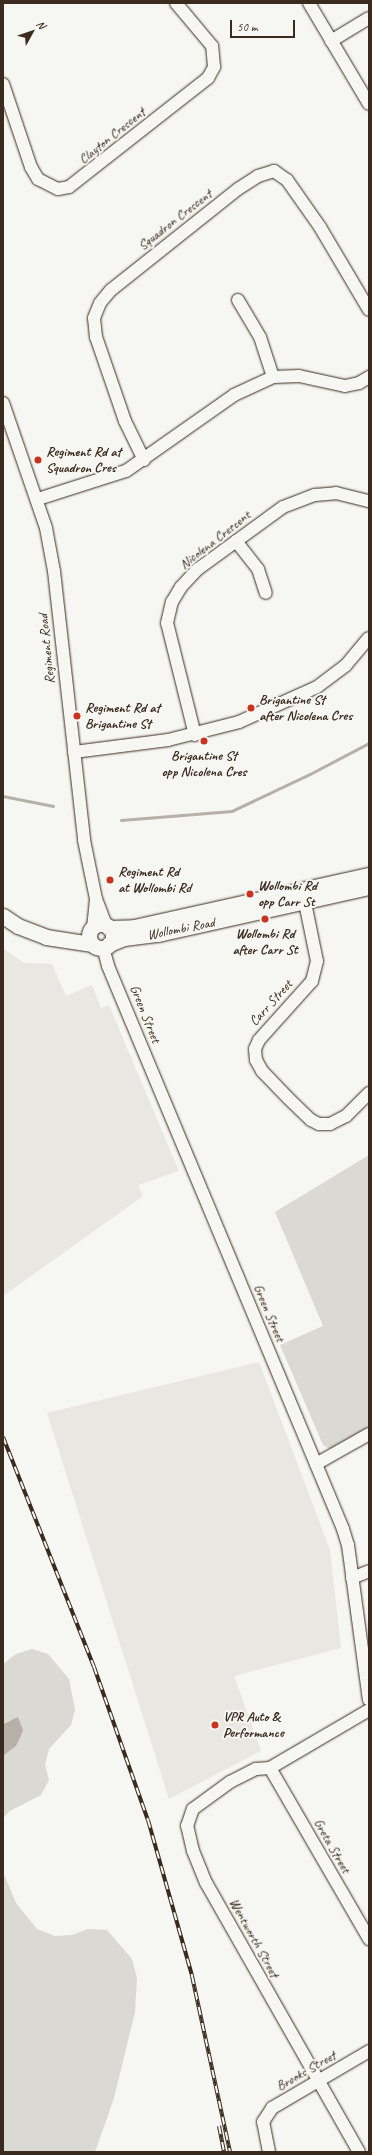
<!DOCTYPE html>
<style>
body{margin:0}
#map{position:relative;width:372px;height:2155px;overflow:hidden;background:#f6f6f2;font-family:Caveat,sans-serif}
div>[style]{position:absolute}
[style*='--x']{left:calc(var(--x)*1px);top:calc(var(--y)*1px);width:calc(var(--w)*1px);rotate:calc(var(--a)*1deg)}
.built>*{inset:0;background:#e8e7e2}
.green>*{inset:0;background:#dad9d3}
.water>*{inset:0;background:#b6b0a9}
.stream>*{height:2.5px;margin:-1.25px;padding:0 1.25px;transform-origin:1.25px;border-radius:1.25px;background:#b6b0a9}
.roads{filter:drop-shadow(0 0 1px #3b2a1e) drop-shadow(0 0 1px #3b2a1e)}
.minor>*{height:12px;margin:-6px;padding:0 6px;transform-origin:6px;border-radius:6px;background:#f6f6f2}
.major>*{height:15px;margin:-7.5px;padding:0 7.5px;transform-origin:7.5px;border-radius:7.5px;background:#f6f6f2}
.major>.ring{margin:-7.5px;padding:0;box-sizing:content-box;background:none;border:15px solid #f6f6f2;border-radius:50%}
.rail>*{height:4px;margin-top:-2px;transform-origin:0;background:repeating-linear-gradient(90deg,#f6f6f2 0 8px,#3b2a1e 0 16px);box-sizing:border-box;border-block:1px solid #3b2a1e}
.dots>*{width:11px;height:11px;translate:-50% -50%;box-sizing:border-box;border:2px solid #f6f6f2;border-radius:50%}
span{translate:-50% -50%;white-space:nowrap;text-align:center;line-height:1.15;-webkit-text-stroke:4px #f6f6f2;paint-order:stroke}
.street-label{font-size:14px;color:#3b2a1e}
.poi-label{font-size:14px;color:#3b2a1e;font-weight:700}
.left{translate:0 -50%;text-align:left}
.frame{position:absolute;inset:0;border:4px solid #3b2a1e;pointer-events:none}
.north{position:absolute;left:12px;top:12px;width:40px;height:40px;-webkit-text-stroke:3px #f6f6f2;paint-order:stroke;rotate:50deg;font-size:11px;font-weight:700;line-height:16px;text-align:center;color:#3b2a1e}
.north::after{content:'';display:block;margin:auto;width:14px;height:18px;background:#3b2a1e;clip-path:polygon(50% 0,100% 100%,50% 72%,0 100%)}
.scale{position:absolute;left:230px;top:20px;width:65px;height:18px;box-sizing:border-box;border:2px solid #3b2a1e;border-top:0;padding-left:5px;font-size:12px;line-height:14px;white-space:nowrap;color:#3b2a1e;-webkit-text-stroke:3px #f6f6f2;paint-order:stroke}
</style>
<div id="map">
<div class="built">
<i style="clip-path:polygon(3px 948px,24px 963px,52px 964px,66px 996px,92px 985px,101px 1008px,109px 1005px,179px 1171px,138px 1185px,143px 1196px,3px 1296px)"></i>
<i style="clip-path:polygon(259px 1362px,330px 1550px,341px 1648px,234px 1676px,261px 1751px,169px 1799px,47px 1413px)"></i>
</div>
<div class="green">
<i style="clip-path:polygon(369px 1155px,369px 1428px,334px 1449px,328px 1448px,323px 1445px,280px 1345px,323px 1326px,275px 1212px)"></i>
<i style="clip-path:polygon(32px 1649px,48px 1654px,69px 1679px,75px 1710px,71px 1725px,49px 1749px,45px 1765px,49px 1780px,41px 1795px,10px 1811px,3px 1818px,3px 1756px,16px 1746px,10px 1720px,3px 1724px,3px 1664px,16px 1654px)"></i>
<i style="clip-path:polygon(3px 1872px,16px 1903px,37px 1929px,55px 1936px,72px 1935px,88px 1929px,107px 1930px,132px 1959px,137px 1978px,135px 2012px,114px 2098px,95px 2152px,3px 2152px)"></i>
</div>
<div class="water">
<i style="clip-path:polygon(18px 1717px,23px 1730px,20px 1738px,16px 1746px,3px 1756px,3px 1724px)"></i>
</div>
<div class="stream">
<i style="--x:3;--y:796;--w:51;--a:11.3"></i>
<i style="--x:121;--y:820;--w:111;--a:-4.6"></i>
<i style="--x:232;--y:811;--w:86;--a:-25.4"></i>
<i style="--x:310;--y:774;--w:67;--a:-27.7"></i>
</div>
<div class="roads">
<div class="minor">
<i style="--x:309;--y:3;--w:117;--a:59.3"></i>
<i style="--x:331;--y:41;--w:44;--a:-31.2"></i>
<i style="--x:3;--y:84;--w:88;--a:71.4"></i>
<i style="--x:31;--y:167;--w:14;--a:60"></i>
<i style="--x:38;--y:179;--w:22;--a:27"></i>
<i style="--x:58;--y:189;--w:11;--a:-10"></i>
<i style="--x:69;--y:187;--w:177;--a:-38.1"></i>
<i style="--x:208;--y:78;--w:13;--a:-61"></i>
<i style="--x:214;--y:67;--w:21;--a:-95"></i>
<i style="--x:212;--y:46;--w:56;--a:-129.9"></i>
<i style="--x:238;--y:300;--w:43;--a:59.3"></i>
<i style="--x:260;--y:337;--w:42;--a:72"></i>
<i style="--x:3;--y:403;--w:132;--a:71"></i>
<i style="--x:46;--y:528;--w:44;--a:79.5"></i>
<i style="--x:54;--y:571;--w:271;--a:83.6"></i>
<i style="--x:84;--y:840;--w:60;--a:78.5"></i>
<i style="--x:96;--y:899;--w:28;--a:69"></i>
<i style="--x:144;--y:460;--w:43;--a:-116"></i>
<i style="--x:125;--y:421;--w:89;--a:-109"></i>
<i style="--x:96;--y:337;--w:19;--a:-96"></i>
<i style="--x:94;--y:318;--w:16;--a:-68"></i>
<i style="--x:100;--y:303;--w:17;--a:-50"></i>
<i style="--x:111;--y:290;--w:162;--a:-38.5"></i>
<i style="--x:238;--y:189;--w:24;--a:-33"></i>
<i style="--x:258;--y:176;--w:17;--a:-17"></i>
<i style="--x:274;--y:171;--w:16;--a:35"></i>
<i style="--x:287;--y:180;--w:57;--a:54.9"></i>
<i style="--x:320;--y:227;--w:96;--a:59.4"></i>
<i style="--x:38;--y:499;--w:92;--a:-17.7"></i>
<i style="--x:126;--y:471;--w:132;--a:-35.1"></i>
<i style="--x:234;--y:395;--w:43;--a:-24.8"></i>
<i style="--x:273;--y:377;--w:26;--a:-2"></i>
<i style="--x:299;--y:376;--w:47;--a:12.3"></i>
<i style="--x:345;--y:386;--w:14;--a:-12"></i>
<i style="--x:359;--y:383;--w:12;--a:-31"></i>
<i style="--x:236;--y:541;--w:36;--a:52"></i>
<i style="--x:258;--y:569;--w:25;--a:72"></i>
<i style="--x:195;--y:735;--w:115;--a:-104"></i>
<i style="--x:167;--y:623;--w:22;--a:-77"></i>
<i style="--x:172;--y:602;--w:17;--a:-59"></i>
<i style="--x:181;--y:587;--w:25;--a:-47"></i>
<i style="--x:198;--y:569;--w:105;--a:-36.1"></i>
<i style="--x:283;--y:507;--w:34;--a:-21"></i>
<i style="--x:315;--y:495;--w:21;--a:-5"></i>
<i style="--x:336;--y:493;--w:34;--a:14"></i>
<i style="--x:74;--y:752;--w:95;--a:-7.3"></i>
<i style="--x:168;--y:740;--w:73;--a:-14.2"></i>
<i style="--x:239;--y:722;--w:85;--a:-24.2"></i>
<i style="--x:317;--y:687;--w:36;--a:-37"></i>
<i style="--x:346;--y:665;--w:35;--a:-50"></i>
<i style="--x:303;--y:893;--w:69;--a:78.4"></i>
<i style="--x:317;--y:961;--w:21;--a:104"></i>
<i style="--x:312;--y:981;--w:79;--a:131.9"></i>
<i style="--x:259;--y:1040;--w:10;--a:114"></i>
<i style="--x:255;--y:1049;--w:11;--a:85"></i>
<i style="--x:256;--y:1060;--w:13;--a:61"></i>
<i style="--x:262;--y:1071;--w:37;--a:46"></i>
<i style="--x:288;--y:1098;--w:32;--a:44"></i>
<i style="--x:311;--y:1120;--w:9;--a:27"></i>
<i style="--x:319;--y:1124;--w:11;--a:0"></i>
<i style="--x:330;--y:1124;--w:18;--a:-27"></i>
<i style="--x:346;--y:1116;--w:33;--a:-45"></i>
<i style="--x:93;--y:928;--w:29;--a:-84"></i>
<i style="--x:103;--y:947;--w:20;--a:75"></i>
<i style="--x:108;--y:966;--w:610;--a:67.34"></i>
<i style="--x:343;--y:1529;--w:17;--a:73"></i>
<i style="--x:348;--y:1545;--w:156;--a:82.3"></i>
<i style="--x:316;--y:1464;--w:61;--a:-29.5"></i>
<i style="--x:352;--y:1578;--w:18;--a:-22"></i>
<i style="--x:270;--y:1768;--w:198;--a:59.9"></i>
<i style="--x:269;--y:2152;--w:31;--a:-101"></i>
<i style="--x:263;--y:2122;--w:17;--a:-57"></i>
<i style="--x:272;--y:2108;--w:113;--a:-30.4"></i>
<i style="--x:359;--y:2152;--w:309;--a:-119.6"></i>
<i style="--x:206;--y:1883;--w:35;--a:-112"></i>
<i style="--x:193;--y:1851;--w:26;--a:-103"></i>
<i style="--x:187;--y:1826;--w:18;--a:-71"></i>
<i style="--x:193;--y:1809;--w:46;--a:-36.1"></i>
<i style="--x:230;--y:1782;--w:29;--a:-27"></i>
<i style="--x:256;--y:1769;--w:14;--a:-4"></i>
<i style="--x:270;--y:1768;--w:115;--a:-30.4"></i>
</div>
<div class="major">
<i style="--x:3;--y:916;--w:18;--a:34"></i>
<i style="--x:18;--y:926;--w:30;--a:21"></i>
<i style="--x:46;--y:937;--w:47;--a:8.7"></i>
<i class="ring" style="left:89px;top:924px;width:9px;height:9px"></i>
<i style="--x:109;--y:928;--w:25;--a:-2"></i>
<i style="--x:134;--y:927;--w:241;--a:-12.5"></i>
<i style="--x:109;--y:944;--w:16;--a:-22"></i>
<i style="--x:124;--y:938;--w:34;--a:-7"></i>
<i style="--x:158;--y:934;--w:216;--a:-12.6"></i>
</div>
</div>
<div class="rail">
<i style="--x:3;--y:1437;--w:247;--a:68.4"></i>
<i style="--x:94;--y:1667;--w:162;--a:70.6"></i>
<i style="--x:148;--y:1820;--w:162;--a:74.2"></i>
<i style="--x:192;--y:1976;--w:180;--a:77.8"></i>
<i style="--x:219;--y:2126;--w:26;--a:79"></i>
</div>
<div class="dots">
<i style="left:38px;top:460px;background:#c8321e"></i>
<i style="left:251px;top:708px;background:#c8321e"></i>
<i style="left:77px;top:716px;background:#c8321e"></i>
<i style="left:204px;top:741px;background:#c8321e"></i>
<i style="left:110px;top:880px;background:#c8321e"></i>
<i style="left:250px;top:894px;background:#c8321e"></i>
<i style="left:265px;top:919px;background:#c8321e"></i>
<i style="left:215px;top:1725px;background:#c8321e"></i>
</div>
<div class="street-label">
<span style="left:112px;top:136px;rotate:-39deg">Clayton Crescent</span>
<span style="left:175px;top:220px;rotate:-38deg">Squadron Crescent</span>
<span style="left:215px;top:540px;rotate:-38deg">Nicolena Crescent</span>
<span style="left:47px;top:649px;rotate:-96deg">Regiment Road</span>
<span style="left:181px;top:929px;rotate:-11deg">Wollombi Road</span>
<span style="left:271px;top:1003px;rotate:-48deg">Carr Street</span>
<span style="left:145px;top:1014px;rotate:68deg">Green Street</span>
<span style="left:269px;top:1313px;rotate:67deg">Green Street</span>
<span style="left:332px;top:1846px;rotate:60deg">Greta Street</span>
<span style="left:254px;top:1938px;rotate:61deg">Wentworth Street</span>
<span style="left:306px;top:2071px;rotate:-30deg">Brooks Street</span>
</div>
<div class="poi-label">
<span class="left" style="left:46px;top:460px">Regiment Rd at<br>Squadron Cres</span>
<span class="left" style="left:259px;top:708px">Brigantine St<br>after Nicolena Cres</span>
<span class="left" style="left:85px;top:716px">Regiment Rd at<br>Brigantine St</span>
<span style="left:204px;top:764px">Brigantine St<br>opp Nicolena Cres</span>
<span class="left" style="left:118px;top:880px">Regiment Rd<br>at Wollombi Rd</span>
<span class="left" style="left:258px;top:894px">Wollombi Rd<br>opp Carr St</span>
<span style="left:265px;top:942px">Wollombi Rd<br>after Carr St</span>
<span class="left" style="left:223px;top:1725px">VPR Auto &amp;<br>Performance</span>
</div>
<div class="frame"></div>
<div class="north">N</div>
<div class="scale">50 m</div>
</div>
